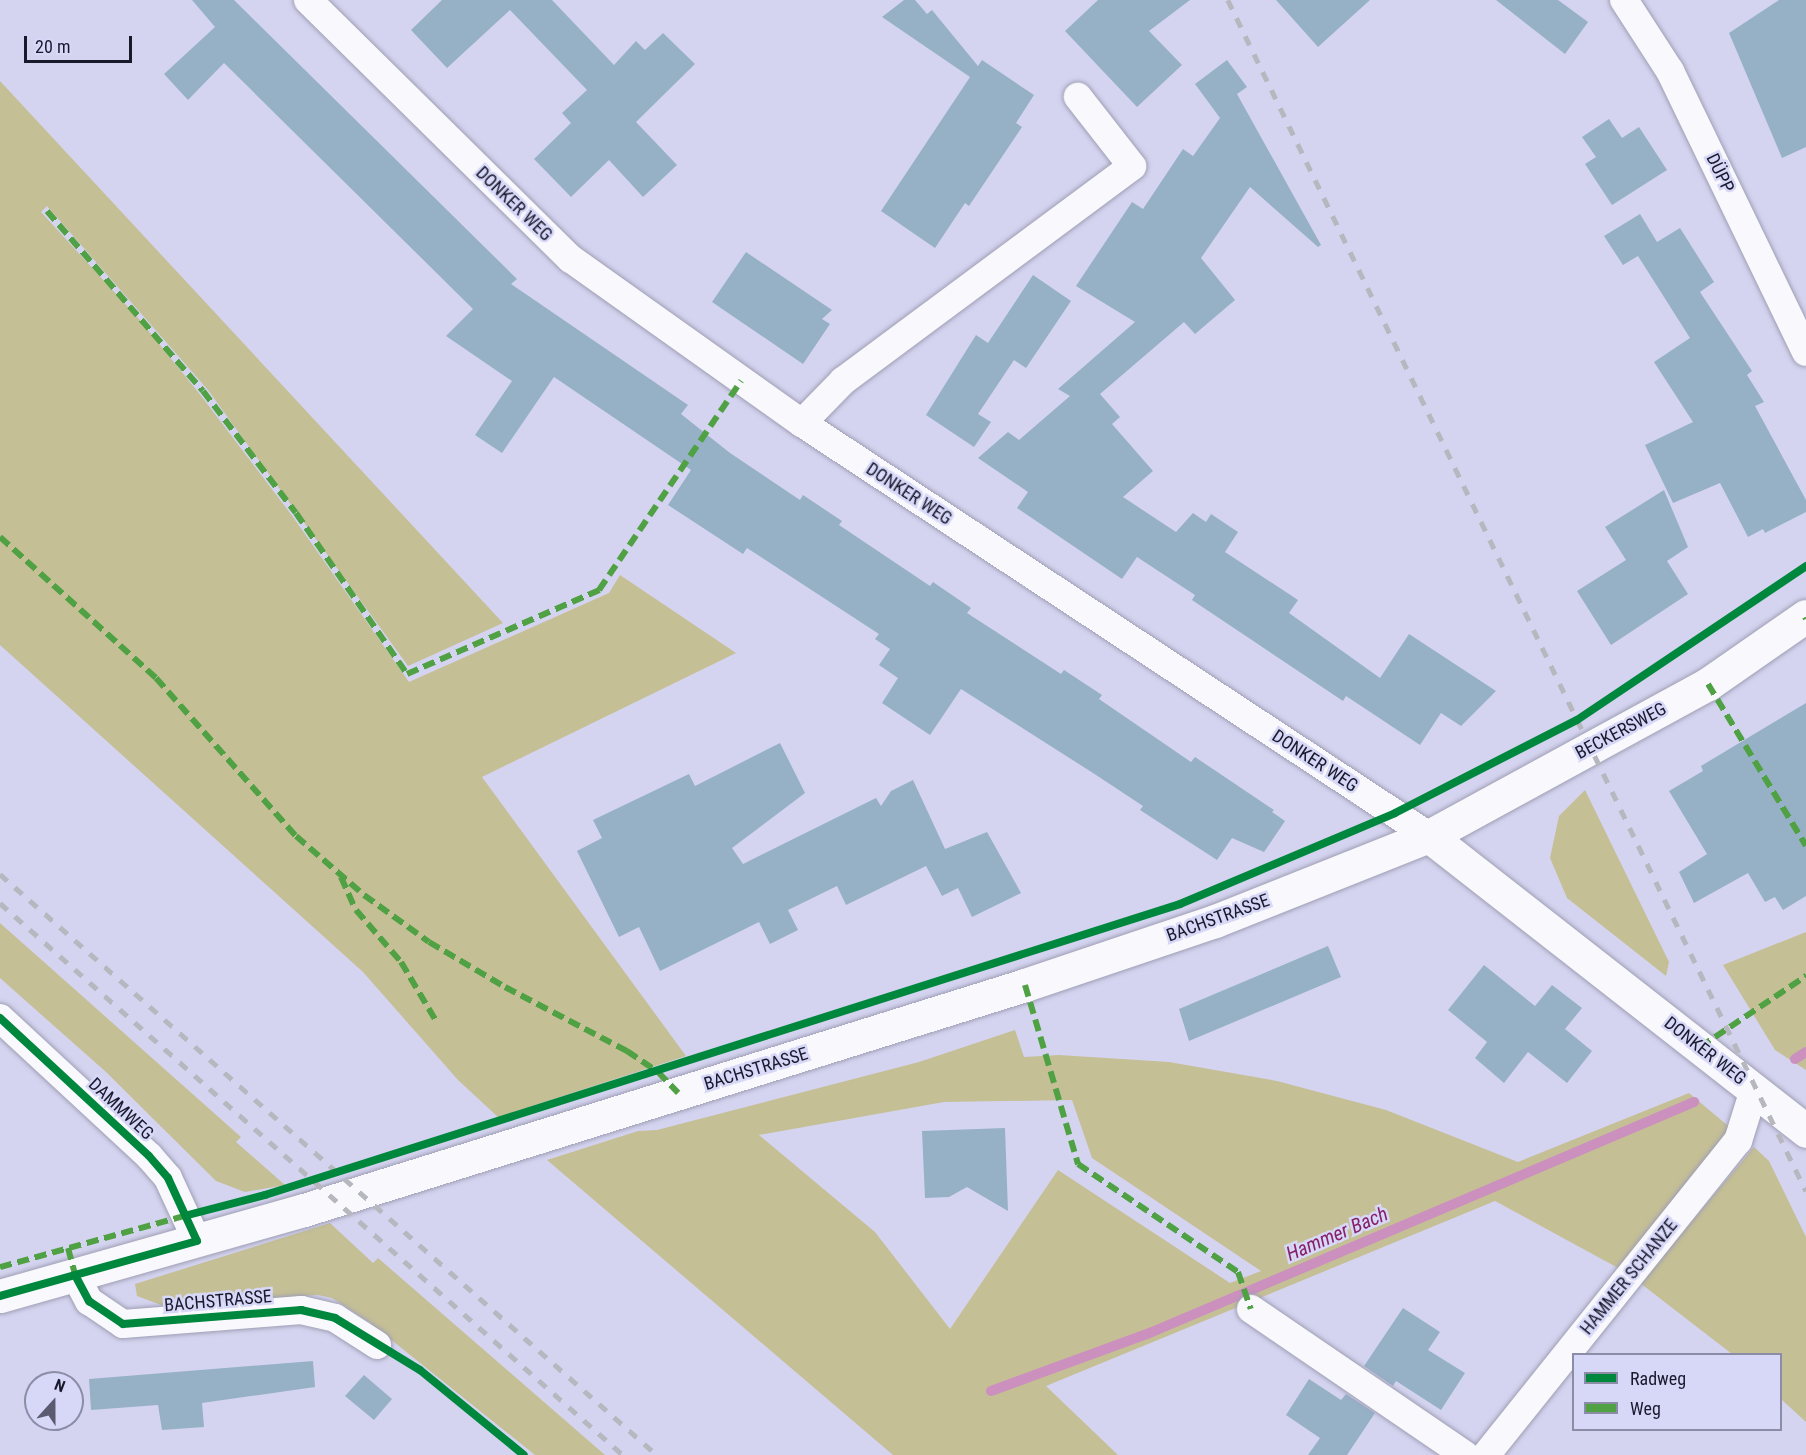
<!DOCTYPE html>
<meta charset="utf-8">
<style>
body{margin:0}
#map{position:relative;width:1806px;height:1455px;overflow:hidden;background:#d4d4f0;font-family:"Roboto Condensed",sans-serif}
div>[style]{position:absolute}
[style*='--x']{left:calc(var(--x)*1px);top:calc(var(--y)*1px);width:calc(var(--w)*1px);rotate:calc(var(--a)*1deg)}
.green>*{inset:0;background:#c5bf96}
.stream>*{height:10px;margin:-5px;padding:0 5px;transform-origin:5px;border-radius:5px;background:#cc90be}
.building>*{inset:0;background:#96b1c6}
.roads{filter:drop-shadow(0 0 2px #9e9eb4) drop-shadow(0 0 2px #9e9eb4)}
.street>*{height:28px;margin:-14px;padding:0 14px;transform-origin:14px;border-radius:14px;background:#f9f9fd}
.secondary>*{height:33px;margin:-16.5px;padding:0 16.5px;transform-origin:16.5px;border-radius:16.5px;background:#f9f9fd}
.rail>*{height:4.5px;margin-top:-2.25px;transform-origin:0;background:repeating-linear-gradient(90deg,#b7b7bf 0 10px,transparent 0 20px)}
.quiet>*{height:6px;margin-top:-3px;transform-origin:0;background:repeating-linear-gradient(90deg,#4fa143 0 12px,transparent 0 18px)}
.cycleway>*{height:8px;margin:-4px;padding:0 4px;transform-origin:4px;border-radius:4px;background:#00873e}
span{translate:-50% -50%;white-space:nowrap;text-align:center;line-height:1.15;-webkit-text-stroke:5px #d7d8f8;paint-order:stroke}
.street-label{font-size:18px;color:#19192c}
.water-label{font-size:20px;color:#882268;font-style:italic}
.legend{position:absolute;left:1572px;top:1353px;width:210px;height:78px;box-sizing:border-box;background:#d7d8f8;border:2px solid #8b8ca6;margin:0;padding:8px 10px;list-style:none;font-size:18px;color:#19192c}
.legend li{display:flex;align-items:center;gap:12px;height:30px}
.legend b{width:30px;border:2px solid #8b8ca6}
.north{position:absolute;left:24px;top:1371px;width:60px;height:60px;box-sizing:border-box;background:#d7d8f8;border:2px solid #8b8ca6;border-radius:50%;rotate:21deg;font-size:16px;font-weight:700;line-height:24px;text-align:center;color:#19192c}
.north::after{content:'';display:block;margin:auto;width:21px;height:27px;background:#5a5a71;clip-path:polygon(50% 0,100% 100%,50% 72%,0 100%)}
.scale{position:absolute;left:24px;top:36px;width:108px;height:27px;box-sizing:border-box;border:3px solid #19192c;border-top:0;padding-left:8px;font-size:18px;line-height:21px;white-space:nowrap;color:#19192c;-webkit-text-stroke:4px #d7d8f8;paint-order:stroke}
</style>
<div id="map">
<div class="green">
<i style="clip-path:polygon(0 81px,503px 623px,408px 666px,208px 390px,47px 206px,41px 212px,139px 319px,202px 397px,293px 517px,409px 682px,609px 593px,620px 575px,736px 653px,482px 777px,686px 1056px,498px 1117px,458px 1080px,363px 972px,0 645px)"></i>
<i style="clip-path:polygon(1585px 790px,1669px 962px,1666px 976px,1567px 898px,1550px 858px,1559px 816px)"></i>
<i style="clip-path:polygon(0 923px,241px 1137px,236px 1142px,285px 1185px,245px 1192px,216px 1181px,106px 1072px,0 978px)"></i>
<i style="clip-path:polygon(1806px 932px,1806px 1070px,1775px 1050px,1723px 965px)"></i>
<i style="clip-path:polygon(evenodd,1015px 1030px,1024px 1057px,1059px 1055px,1169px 1062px,1277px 1081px,1386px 1110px,1518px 1162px,1689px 1093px,1733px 1130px,1620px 1269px,1495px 1201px,1046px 1386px,1118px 1455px,893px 1455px,547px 1160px,638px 1131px,657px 1130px,919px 1062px,1015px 1030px,1072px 1100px,1092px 1158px,1261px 1271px,1230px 1283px,1058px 1170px,950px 1329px,875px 1232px,759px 1135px,944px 1102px,1072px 1100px)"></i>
<i style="clip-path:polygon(1754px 1147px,1769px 1161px,1806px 1237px,1806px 1422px,1781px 1399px,1780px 1354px,1732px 1354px,1640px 1283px)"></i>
<i style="clip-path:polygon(330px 1223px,373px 1263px,378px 1258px,605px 1455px,535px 1455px,369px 1322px,332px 1298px,318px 1295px,161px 1305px,137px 1296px,135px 1284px)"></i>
</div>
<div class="stream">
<i style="--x:1795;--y:1059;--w:13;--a:-32"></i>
<i style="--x:991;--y:1391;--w:171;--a:-20.1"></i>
<i style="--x:1152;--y:1332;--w:589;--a:-22.99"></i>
</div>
<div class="building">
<i style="clip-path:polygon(192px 0,234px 0,517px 279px,511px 284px,688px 405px,681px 414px,730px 453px,800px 500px,803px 495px,842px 521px,839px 525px,930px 586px,933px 582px,971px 608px,967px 613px,1061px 674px,1064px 670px,1102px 695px,1099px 699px,1191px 762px,1195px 757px,1274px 810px,1272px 812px,1285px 821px,1264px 852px,1232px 838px,1217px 860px,1140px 810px,1143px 806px,1093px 773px,961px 689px,930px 735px,882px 703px,898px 678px,879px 665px,890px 649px,875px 639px,879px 634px,747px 548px,743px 554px,668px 505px,691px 470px,554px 377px,502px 453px,475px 435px,512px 381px,446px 336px,473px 309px,224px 63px,188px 100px,164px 74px,215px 27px)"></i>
<i style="clip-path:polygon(442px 0,552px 0,614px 65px,636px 41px,645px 50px,663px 33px,695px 64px,636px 122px,677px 165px,643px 197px,609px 160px,571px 197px,534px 159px,571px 123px,562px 113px,587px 90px,510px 10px,447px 68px,411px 30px)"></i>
<i style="clip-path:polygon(904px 0,915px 0,927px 14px,932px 10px,978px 66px,982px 60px,1034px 95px,1016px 123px,1022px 127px,969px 206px,965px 203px,935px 248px,881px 211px,970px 77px,882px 17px)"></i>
<i style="clip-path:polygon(1098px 0,1190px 0,1149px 31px,1182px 65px,1137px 107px,1065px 31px)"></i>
<i style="clip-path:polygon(1276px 0,1370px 0,1318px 47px)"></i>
<i style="clip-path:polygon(1496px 0,1558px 0,1588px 22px,1565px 54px)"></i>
<i style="clip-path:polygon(1779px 0,1806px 0,1806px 147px,1782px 158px,1729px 33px)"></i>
<i style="clip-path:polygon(1227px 60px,1247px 87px,1237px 94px,1321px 245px,1318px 247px,1250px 187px,1201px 258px,1235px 300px,1195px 334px,1184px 322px,1100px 394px,1120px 417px,1112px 424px,1153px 471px,1123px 497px,1176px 532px,1193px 513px,1206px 522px,1211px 514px,1238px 532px,1225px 552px,1298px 600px,1289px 613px,1380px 678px,1409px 634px,1496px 691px,1461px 726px,1441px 713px,1420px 745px,1346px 696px,1343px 701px,1192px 600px,1195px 595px,1137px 557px,1122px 579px,1017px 508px,1028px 492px,978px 458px,1008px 432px,1019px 440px,1070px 396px,1058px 389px,1135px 322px,1076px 286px,1132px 202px,1143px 209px,1183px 149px,1193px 156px,1220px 118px,1195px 84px)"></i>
<i style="clip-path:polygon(1609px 119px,1622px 138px,1639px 127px,1667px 170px,1612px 205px,1585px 164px,1596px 157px,1582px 137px)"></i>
<i style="clip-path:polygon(1640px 214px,1657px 242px,1680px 228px,1714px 282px,1700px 292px,1752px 371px,1747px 375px,1764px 402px,1755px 406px,1806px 500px,1806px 512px,1765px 533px,1763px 529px,1748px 537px,1720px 483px,1673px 503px,1645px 445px,1693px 422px,1654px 362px,1690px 338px,1638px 256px,1623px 265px,1604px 236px)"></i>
<i style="clip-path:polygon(746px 252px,832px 310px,822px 319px,830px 324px,803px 364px,712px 302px)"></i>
<i style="clip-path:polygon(1033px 275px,1071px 301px,1026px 368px,1014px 360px,978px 414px,991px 422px,974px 447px,926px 415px,976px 335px,988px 343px)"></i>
<i style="clip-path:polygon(1664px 490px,1688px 547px,1667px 561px,1688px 594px,1611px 645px,1577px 591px,1626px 560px,1605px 527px)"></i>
<i style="clip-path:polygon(1806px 703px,1806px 896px,1783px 910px,1775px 897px,1765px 902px,1748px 873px,1694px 903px,1679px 872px,1707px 854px,1669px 791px,1703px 771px,1701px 766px)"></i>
<i style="clip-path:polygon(780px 743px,805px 793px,732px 848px,743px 864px,876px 798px,881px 806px,891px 791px,913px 780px,945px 849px,987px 832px,1021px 893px,972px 917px,958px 888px,942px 896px,926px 866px,846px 905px,837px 886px,788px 910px,798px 930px,770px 944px,759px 922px,660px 971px,639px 927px,619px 937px,577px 851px,602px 838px,593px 820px,689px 774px,695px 786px)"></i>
<i style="clip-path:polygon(1328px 946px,1341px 977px,1189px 1041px,1179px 1009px)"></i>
<i style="clip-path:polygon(1484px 965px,1535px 1006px,1552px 985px,1582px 1008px,1565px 1029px,1592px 1051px,1567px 1083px,1528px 1052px,1504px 1083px,1475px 1058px,1487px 1042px,1448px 1010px)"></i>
<i style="clip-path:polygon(1005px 1128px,1008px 1211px,967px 1187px,949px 1197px,925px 1198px,922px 1131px)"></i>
<i style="clip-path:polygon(1403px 1308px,1440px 1332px,1428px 1350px,1465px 1373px,1441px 1410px,1396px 1381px,1393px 1386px,1364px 1366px)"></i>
<i style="clip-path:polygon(313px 1361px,315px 1387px,202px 1403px,204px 1427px,162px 1430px,158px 1405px,91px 1410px,89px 1379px)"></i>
<i style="clip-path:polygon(364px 1375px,392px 1399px,374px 1420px,345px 1396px)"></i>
<i style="clip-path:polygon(1309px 1379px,1341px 1400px,1346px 1394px,1375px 1413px,1347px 1455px,1308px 1455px,1320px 1438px,1286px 1415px)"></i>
</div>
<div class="roads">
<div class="street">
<i style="--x:308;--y:0;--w:369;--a:44.6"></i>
<i style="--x:571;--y:259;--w:283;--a:35.4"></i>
<i style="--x:802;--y:423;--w:751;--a:33.37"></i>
<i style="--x:1624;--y:0;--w:85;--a:57.1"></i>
<i style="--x:1670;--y:71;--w:312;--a:64.2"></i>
<i style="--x:802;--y:423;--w:59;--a:-45.7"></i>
<i style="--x:843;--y:381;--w:360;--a:-36.6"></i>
<i style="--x:1132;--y:166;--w:88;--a:-128"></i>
<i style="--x:0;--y:1018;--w:203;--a:42.8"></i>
<i style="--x:149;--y:1156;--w:29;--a:49"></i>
<i style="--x:168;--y:1178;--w:69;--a:65.3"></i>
<i style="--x:75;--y:1275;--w:30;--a:62"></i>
<i style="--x:89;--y:1301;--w:41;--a:34.1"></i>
<i style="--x:123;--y:1324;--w:179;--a:-4.5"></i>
<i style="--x:301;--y:1310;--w:35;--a:13"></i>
<i style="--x:335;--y:1318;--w:50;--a:32.7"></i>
<i style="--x:1251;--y:1309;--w:259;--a:34.3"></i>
<i style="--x:1486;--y:1455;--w:403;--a:-51.3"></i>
<i style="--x:1738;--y:1141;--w:53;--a:-72.6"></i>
</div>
<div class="secondary">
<i style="--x:1429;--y:836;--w:479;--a:38"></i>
<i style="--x:0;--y:1296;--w:316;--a:-15.8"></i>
<i style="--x:304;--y:1210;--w:755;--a:-17.33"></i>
<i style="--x:1025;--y:985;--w:200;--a:-18.6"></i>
<i style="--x:1215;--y:921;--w:230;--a:-21.7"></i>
<i style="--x:1429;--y:836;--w:318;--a:-28.6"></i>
<i style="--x:1708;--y:684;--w:119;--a:-34.8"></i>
</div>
</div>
<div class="rail">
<i style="--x:1228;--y:0;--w:1324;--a:64.11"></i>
<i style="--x:0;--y:874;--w:877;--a:41.49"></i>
<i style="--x:0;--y:903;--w:832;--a:41.54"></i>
</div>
<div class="quiet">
<i style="--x:47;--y:211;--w:238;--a:49.1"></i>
<i style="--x:203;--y:391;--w:153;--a:52.7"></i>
<i style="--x:296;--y:513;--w:196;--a:55.4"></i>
<i style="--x:407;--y:674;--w:210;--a:-23.6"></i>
<i style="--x:599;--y:590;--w:253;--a:-55.8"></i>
<i style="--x:0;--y:537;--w:210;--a:42.1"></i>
<i style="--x:156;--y:678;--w:211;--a:48.5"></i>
<i style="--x:296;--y:836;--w:90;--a:40.9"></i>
<i style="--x:364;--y:895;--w:80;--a:35.9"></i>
<i style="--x:429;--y:942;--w:88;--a:30.6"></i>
<i style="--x:505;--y:987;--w:138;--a:27.7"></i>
<i style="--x:627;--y:1051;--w:37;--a:34"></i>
<i style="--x:658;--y:1072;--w:29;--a:46"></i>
<i style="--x:1805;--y:617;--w:2;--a:63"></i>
<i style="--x:1708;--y:684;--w:189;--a:58.8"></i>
<i style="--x:341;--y:877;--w:36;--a:66"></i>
<i style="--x:356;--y:910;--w:69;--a:49.1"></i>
<i style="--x:401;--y:962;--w:69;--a:59.3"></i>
<i style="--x:1025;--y:985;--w:187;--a:73.5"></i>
<i style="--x:1078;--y:1164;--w:193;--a:34"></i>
<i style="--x:1238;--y:1272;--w:39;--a:71"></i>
<i style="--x:1700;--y:1047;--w:128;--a:-33.8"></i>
<i style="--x:68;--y:1248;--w:28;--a:75"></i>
<i style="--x:0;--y:1267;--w:198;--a:-15.5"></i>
</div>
<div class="cycleway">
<i style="--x:0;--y:1018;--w:203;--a:42.8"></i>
<i style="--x:149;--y:1156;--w:29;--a:49"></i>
<i style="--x:168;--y:1178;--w:69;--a:65.3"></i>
<i style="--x:197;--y:1241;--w:205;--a:164.4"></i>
<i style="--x:188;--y:1215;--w:80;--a:-14.6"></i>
<i style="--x:265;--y:1195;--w:960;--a:-17.64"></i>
<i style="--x:1180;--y:904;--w:233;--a:-22.9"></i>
<i style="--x:1395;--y:813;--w:204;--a:-27.1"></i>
<i style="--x:1577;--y:720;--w:276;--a:-33.9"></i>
<i style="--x:75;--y:1275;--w:30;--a:62"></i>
<i style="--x:89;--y:1301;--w:41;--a:34.1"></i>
<i style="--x:123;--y:1324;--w:179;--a:-4.5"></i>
<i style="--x:301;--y:1310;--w:35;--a:13"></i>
<i style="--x:335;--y:1318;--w:100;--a:31.5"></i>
<i style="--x:420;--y:1370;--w:134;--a:39.3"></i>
</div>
<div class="street-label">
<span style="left:1720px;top:173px;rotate:64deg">DÜPP</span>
<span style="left:514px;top:204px;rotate:44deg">DONKER WEG</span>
<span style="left:909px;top:494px;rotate:33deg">DONKER WEG</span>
<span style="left:1621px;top:731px;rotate:-28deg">BECKERSWEG</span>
<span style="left:1315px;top:761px;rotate:33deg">DONKER WEG</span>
<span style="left:1218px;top:918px;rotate:-20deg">BACHSTRASSE</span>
<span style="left:1705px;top:1051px;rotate:38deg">DONKER WEG</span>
<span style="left:756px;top:1069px;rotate:-17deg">BACHSTRASSE</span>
<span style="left:121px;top:1109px;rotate:43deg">DAMMWEG</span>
<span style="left:1629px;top:1277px;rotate:-51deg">HAMMER SCHANZE</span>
<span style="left:218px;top:1301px;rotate:-5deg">BACHSTRASSE</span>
</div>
<div class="water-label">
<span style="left:1337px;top:1234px;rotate:-23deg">Hammer Bach</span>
</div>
<ul class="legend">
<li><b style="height:8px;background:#00873e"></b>Radweg</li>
<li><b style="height:8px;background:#4fa143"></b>Weg</li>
</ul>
<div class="north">N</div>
<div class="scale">20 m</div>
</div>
